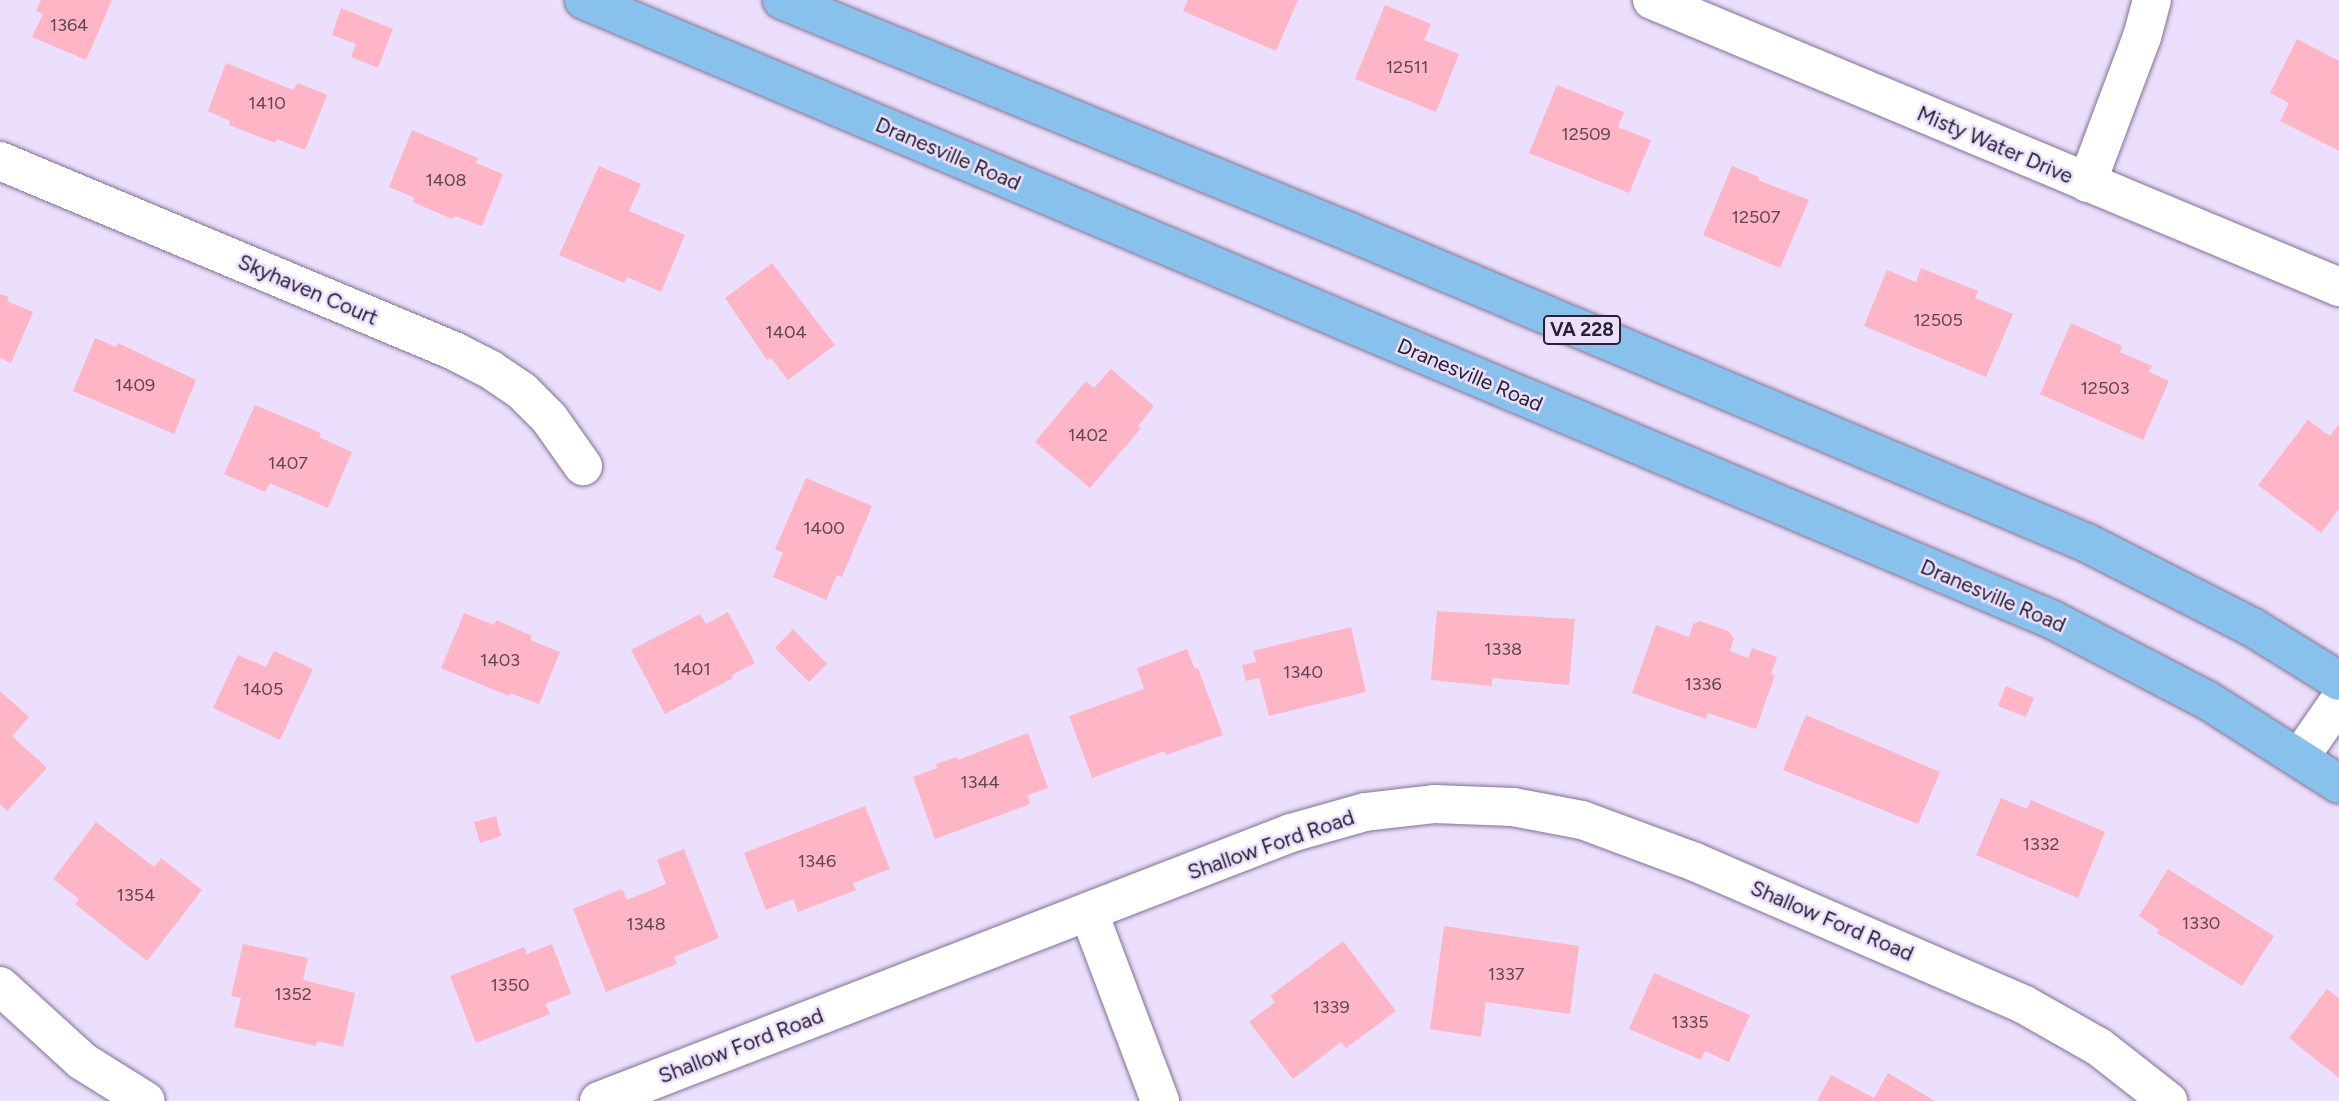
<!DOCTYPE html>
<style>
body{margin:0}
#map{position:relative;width:2339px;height:1101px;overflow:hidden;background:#ecdffd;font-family:Figtree,sans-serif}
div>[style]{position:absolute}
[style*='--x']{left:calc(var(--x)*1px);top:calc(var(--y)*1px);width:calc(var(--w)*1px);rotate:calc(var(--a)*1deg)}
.building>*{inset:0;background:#feb5c5}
.roads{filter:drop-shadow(0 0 2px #817293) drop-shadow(0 0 2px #817293)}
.minor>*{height:38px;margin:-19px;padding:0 19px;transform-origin:19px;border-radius:19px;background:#fff}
.major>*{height:38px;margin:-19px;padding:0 19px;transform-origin:19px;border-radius:19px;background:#88c2ec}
span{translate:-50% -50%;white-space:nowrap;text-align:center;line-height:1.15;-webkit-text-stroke:5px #ecdffd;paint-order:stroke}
.number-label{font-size:18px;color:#5e4755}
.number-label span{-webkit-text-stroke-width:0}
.shield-label span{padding:2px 5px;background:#ecdffd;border:2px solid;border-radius:5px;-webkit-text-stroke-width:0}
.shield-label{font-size:19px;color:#282230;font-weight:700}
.street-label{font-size:21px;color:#282230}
</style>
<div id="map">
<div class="building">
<i style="clip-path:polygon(41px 0,112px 0,86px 60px,32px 37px,43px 14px,36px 11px)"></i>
<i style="clip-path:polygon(1188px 0,1298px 0,1276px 51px,1183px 11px)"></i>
<i style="clip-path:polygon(1385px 5px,1431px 24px,1424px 40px,1459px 54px,1436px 112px,1355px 79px)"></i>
<i style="clip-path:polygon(341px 8px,393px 29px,378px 68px,351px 57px,356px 44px,332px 35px)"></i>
<i style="clip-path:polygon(2297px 39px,2339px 61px,2339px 151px,2280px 121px,2289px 103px,2270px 93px)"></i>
<i style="clip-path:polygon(226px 63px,293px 90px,298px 83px,327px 95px,305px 150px,277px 139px,275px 143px,229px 125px,230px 121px,208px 111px)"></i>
<i style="clip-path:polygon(1557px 85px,1624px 112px,1618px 127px,1651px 140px,1629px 193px,1529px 153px)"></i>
<i style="clip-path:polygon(412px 130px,478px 158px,476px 163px,503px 174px,482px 226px,455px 216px,452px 219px,413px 202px,415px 198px,389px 187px)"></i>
<i style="clip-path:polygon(599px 166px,641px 184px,629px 211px,685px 235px,661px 292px,627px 277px,624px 283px,559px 255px)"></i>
<i style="clip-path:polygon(1732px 166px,1759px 177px,1758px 180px,1809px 200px,1780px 268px,1703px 235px)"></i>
<i style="clip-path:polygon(772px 263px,835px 345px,788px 380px,771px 358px,767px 360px,725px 298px)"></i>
<i style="clip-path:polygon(1921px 268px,1978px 291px,1975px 298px,2013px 314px,1986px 377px,1864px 326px,1887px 270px,1916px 282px)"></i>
<i style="clip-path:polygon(0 294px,9px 297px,7px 301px,33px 312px,11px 363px,0 358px)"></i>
<i style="clip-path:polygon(2071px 323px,2122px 346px,2120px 352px,2152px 366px,2149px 372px,2169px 381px,2143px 440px,2040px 394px)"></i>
<i style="clip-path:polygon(95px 338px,116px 347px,118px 343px,196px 380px,174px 434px,73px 391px)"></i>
<i style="clip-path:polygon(1111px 369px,1154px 406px,1138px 426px,1141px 428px,1090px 488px,1035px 442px,1086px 381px,1094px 388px)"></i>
<i style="clip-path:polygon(255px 405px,321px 433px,319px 437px,352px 452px,328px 508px,270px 483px,265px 492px,224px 474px)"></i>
<i style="clip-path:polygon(2308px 420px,2330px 436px,2339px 424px,2339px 509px,2321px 533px,2258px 485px)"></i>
<i style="clip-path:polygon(806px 478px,872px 506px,842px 577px,837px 575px,826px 600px,773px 577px,783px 553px,775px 549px)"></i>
<i style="clip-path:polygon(1437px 611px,1575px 619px,1569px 685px,1492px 678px,1492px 686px,1431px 680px)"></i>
<i style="clip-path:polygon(728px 612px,755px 663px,732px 675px,733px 678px,665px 714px,631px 650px,700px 614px,706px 624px)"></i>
<i style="clip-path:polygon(464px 613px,494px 625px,496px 620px,532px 636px,530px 640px,560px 652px,539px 704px,510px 693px,509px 696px,441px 668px)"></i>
<i style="clip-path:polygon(1700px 621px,1728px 631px,1734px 638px,1730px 651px,1748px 658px,1752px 648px,1777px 657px,1771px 674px,1775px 675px,1756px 729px,1708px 713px,1706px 719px,1632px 693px,1656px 625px,1689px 637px,1693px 624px)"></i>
<i style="clip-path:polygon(1351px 627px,1366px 692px,1269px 716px,1259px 678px,1246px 681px,1242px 665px,1256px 662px,1253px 651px)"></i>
<i style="clip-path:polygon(793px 629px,827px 664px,809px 682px,775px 648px)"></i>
<i style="clip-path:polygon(1187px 649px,1195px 669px,1198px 668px,1223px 735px,1166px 755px,1164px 751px,1092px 778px,1069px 716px,1144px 689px,1137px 668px)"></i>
<i style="clip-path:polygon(274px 651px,313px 669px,280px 740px,213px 708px,238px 655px,266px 667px)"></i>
<i style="clip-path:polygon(2006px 686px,2034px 698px,2026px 717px,1998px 706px)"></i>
<i style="clip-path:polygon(0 691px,29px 717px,12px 736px,47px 768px,7px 811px,0 804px)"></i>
<i style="clip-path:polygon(1806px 715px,1940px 772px,1918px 824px,1783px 770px)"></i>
<i style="clip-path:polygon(1028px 733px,1048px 788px,1028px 795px,1030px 804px,935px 839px,913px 777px,937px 768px,936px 764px,957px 757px,958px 760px)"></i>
<i style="clip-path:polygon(2001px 798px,2027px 809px,2031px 800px,2105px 832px,2078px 898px,1976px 855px)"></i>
<i style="clip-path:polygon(865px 806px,890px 869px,853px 883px,856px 890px,798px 912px,793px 899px,766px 910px,744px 853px)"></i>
<i style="clip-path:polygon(496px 816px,501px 836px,480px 843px,474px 822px)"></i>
<i style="clip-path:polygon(96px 822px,154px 867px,161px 858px,202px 890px,147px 961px,75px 904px,79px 899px,53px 879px)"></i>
<i style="clip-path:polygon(684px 849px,719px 938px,674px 957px,677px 964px,606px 992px,573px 909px,622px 889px,627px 900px,666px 884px,657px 860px)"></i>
<i style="clip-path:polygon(2168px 869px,2274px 936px,2242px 986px,2157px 933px,2159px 930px,2139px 916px)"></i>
<i style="clip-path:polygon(1444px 926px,1579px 946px,1570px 1014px,1486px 1002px,1481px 1037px,1430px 1029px)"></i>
<i style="clip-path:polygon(1343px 941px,1396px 1011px,1346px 1048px,1341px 1042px,1293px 1079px,1249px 1022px,1275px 1002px,1270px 996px)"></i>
<i style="clip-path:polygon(243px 944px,308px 958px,303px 980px,355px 993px,343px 1047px,317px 1041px,316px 1046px,234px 1027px,241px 998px,231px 996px)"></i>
<i style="clip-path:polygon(552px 944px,571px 994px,545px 1004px,550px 1014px,476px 1043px,450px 976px,524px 947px,527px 954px)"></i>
<i style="clip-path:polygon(1654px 973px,1750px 1015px,1729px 1062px,1705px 1051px,1701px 1060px,1629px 1029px)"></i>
<i style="clip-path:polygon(2327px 989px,2339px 998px,2339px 1078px,2289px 1038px)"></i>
<i style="clip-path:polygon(1888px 1073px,1935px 1101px,1817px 1101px,1831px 1075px,1874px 1098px)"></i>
</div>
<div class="roads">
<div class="minor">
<i style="--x:1652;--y:0;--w:745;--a:22.67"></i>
<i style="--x:0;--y:161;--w:494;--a:22.7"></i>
<i style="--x:456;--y:352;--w:39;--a:27"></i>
<i style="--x:491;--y:370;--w:37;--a:34"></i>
<i style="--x:522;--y:391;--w:38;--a:45"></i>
<i style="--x:549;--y:418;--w:59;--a:54.7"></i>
<i style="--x:2087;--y:183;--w:156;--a:-69.4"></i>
<i style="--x:2142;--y:37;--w:38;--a:-75"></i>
<i style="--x:2300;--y:757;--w:68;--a:-55.1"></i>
<i style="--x:1089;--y:913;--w:201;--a:69.3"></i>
<i style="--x:0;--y:986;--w:111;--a:42.4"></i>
<i style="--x:82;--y:1061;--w:75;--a:32"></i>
<i style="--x:599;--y:1101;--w:742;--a:-21.17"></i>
<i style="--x:1291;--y:833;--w:77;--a:-15.8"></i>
<i style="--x:1365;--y:812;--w:69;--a:-6.6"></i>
<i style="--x:1434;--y:804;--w:79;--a:2.2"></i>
<i style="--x:1513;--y:807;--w:70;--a:10.7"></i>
<i style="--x:1582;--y:820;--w:121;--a:20.4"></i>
<i style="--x:1695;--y:862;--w:357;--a:23.4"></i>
<i style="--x:2023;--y:1004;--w:87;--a:29.5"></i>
<i style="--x:2099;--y:1047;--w:88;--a:38"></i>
</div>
<div class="major">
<i style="--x:584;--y:0;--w:1594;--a:22.88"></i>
<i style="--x:2053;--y:620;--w:174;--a:27.5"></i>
<i style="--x:2207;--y:700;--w:156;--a:32.5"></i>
<i style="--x:782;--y:0;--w:614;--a:22.22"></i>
<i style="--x:1350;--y:232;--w:800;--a:22.88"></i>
<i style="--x:2087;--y:543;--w:185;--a:27"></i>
<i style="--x:2252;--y:627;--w:102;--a:31.8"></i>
</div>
</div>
<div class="number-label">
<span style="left:69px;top:25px">1364</span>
<span style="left:1407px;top:67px">12511</span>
<span style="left:267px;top:103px">1410</span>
<span style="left:1586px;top:134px">12509</span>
<span style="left:446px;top:180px">1408</span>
<span style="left:1756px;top:217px">12507</span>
<span style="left:1938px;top:320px">12505</span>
<span style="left:786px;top:332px">1404</span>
<span style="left:135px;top:385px">1409</span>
<span style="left:2105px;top:388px">12503</span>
<span style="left:1088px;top:435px">1402</span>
<span style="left:288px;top:463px">1407</span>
<span style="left:824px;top:528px">1400</span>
<span style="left:1503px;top:649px">1338</span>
<span style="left:500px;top:660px">1403</span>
<span style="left:692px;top:669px">1401</span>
<span style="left:1303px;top:672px">1340</span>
<span style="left:1703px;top:684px">1336</span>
<span style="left:263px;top:689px">1405</span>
<span style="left:980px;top:782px">1344</span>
<span style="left:2041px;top:844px">1332</span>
<span style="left:817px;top:861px">1346</span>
<span style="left:136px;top:895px">1354</span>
<span style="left:2201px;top:923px">1330</span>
<span style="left:646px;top:924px">1348</span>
<span style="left:1506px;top:974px">1337</span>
<span style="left:510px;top:985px">1350</span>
<span style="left:293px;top:994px">1352</span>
<span style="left:1331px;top:1007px">1339</span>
<span style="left:1690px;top:1022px">1335</span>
</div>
<div class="shield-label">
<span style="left:1582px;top:330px">VA 228</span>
</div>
<div class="street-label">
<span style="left:1995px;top:145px;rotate:23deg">Misty Water Drive</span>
<span style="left:948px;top:154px;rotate:23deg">Dranesville Road</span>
<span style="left:308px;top:290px;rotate:23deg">Skyhaven Court</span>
<span style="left:1470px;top:375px;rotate:23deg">Dranesville Road</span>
<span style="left:1993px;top:596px;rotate:23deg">Dranesville Road</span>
<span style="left:1271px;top:845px;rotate:-19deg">Shallow Ford Road</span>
<span style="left:1832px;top:921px;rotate:23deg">Shallow Ford Road</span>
<span style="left:741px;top:1046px;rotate:-21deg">Shallow Ford Road</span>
</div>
</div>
